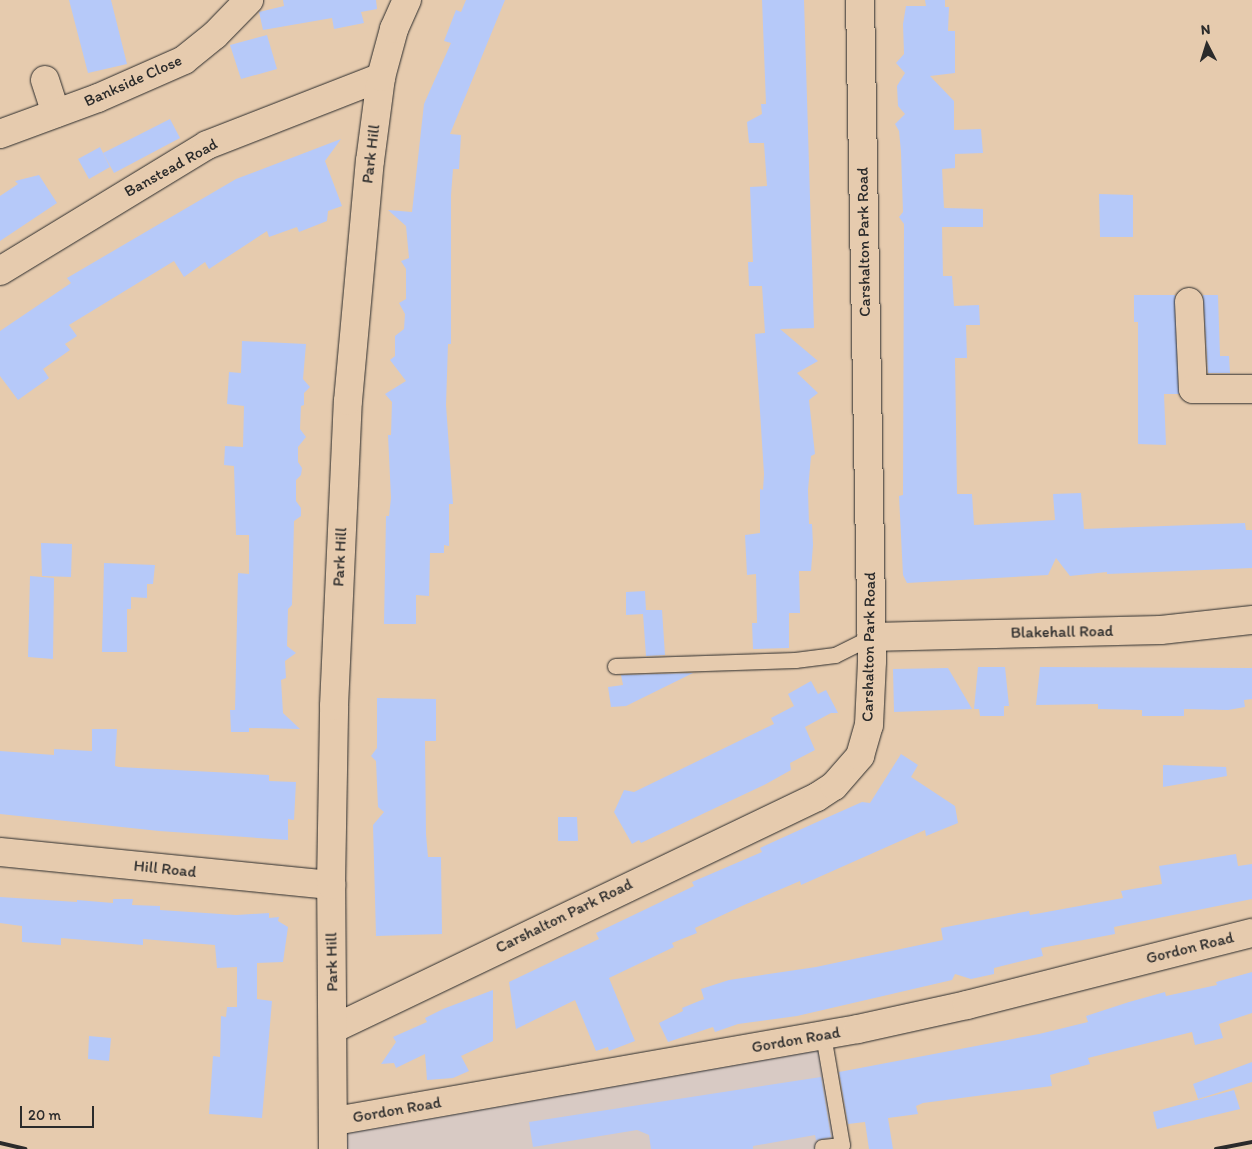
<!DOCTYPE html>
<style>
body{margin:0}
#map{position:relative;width:1252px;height:1149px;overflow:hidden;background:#e6cbae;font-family:Itim,sans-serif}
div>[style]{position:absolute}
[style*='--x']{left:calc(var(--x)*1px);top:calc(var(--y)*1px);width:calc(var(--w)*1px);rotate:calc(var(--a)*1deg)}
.built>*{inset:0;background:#d8cac4}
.building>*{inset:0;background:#b6c9f9}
.roads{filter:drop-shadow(0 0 1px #2b2b2b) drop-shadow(0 0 1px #2b2b2b)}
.service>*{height:15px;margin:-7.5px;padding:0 7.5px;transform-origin:7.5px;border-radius:7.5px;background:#e6cbae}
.minor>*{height:28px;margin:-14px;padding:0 14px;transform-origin:14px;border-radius:14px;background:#e6cbae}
.tertiary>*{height:28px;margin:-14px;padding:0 14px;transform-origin:14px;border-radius:14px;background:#e6cbae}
.secondary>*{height:28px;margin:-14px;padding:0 14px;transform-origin:14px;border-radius:14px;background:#e6cbae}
.rail>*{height:4px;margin:-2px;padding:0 2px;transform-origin:2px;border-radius:2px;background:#2b2b2b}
span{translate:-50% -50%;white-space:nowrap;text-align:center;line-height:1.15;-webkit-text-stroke:4px #e6cbae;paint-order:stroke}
.street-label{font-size:16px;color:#2b2b2b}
.north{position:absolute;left:1182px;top:20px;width:50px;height:50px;-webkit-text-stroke:4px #e6cbae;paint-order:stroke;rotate:355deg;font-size:14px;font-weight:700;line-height:20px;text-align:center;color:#2b2b2b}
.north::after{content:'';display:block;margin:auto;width:18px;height:22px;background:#2b2b2b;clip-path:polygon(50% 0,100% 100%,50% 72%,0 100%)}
.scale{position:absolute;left:20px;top:1106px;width:74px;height:22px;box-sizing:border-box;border:2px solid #2b2b2b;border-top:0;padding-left:6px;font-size:15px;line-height:18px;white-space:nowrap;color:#2b2b2b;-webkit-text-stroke:4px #e6cbae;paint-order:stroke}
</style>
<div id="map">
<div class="built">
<i style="clip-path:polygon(820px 1041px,841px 1149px,341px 1149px,342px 1126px)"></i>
</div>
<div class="building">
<i style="clip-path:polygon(69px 0,111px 0,127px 64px,88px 73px)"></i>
<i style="clip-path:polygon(283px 0,376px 0,377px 9px,361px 12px,364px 23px,334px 29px,332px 18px,263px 30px,259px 12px,284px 6px)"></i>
<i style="clip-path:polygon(466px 0,505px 0,450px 134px,461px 135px,459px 169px,453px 169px,451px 195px,451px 344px,448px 344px,446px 405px,453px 504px,449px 504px,449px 546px,444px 545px,444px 553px,430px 553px,429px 596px,416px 595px,416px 624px,384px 624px,386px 516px,389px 516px,391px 498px,388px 435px,391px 435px,392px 402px,385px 394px,406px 381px,390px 360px,395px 356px,395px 336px,404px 329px,405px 314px,399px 303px,406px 299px,406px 269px,401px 261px,409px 258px,406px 226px,388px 210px,412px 212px,424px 104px,451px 43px,444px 41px,456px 10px,461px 12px)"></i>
<i style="clip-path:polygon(762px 0,804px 0,814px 328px,780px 329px,818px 361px,797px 373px,818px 393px,809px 400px,815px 454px,811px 456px,808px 490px,809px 524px,812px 524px,813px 545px,811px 571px,799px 571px,800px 613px,789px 613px,789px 648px,753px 649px,752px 623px,757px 623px,756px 574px,747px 575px,745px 535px,760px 533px,760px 489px,763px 490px,764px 474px,755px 334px,765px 333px,762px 286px,749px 286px,748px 262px,753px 262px,750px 187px,767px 186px,764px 143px,749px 143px,747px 122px,762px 114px,761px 104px,766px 104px)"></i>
<i style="clip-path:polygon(925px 0,945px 0,945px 7px,949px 7px,948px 31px,955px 31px,955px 73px,930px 76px,954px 101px,954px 130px,981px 129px,983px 153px,955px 154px,955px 168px,942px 169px,944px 208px,983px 209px,983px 227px,942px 227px,943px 276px,952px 276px,954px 306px,979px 305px,980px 325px,966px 325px,967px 358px,955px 358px,957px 494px,972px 494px,974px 525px,1055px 520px,1053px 494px,1081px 493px,1084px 529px,1245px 523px,1246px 530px,1252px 530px,1252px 568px,1107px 574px,1107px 572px,1070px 576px,1056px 558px,1048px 575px,907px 583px,903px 575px,899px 496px,903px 495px,904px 224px,899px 217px,903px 212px,901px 152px,899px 131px,895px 124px,905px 114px,898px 106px,897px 86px,905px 73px,896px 63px,904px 54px,903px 24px,906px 6px,926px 6px)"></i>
<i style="clip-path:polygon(267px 35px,277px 69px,241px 79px,230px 45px)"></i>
<i style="clip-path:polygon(170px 119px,180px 138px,114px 173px,103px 153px)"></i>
<i style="clip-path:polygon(341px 139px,325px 161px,342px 206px,328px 211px,327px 221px,299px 232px,297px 227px,269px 237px,267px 231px,209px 269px,205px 262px,184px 277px,174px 261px,69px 325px,77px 336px,65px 344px,70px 350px,43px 369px,49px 378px,18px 400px,0 376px,0 331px,71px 283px,67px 278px,236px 179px)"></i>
<i style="clip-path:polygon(100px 147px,110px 167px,89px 179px,78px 159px)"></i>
<i style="clip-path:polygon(39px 175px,57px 203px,0 241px,0 196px,18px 184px,15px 181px)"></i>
<i style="clip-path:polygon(1099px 194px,1133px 195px,1133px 237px,1100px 237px)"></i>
<i style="clip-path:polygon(1134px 295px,1175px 295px,1179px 394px,1164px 394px,1166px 445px,1138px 444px,1138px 322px,1134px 322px)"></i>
<i style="clip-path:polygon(1203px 295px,1218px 295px,1220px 356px,1229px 356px,1230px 373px,1208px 373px)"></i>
<i style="clip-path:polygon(242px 341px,306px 344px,303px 379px,310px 387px,304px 393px,304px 405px,301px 406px,300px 429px,306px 437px,298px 447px,298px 462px,302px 468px,301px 475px,296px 480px,296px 501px,301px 508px,301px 516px,294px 521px,292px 605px,288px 609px,287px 646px,296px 653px,285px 661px,286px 678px,281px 680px,283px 713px,300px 729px,249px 728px,249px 732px,231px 732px,230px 710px,235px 710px,238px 573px,249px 574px,249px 535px,236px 535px,234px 466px,224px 465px,225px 446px,243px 447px,244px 406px,227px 404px,229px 372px,241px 373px)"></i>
<i style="clip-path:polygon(41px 543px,72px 544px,71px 577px,42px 576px)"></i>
<i style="clip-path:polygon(104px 563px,155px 565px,153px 584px,147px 584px,147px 598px,131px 597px,131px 609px,127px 609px,127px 652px,102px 652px)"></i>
<i style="clip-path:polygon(30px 576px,54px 578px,53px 659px,28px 657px)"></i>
<i style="clip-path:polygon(645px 591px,646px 610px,662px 610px,665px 655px,646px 656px,643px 614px,626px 615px,626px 592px)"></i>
<i style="clip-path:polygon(978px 667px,1005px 667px,1009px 706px,1004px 706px,1004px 716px,980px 716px,979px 709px,974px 709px)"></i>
<i style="clip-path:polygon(1040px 667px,1252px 668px,1252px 699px,1244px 700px,1245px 707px,1228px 710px,1184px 709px,1184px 716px,1142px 716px,1142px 710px,1098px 709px,1098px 704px,1036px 705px)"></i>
<i style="clip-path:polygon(948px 668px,972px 709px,894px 712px,893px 669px)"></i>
<i style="clip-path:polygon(693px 673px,626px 706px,611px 707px,608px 687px,623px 685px,621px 675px)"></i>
<i style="clip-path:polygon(811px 681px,818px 694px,826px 690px,838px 713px,831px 713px,805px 727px,815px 750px,790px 763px,791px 770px,766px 784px,641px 843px,639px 840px,632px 844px,614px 812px,624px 790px,634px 792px,774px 724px,771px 718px,794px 706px,788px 694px)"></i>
<i style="clip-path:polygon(377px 698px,436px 699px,436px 741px,425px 741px,426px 834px,428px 857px,441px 857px,442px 934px,376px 936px,373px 825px,384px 812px,378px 807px,376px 761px,371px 756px,377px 748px)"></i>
<i style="clip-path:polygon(92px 729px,117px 729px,115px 766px,119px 767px,269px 775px,269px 781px,296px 782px,294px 820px,288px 819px,288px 840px,159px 831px,0 814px,0 751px,54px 755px,54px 749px,92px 751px)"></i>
<i style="clip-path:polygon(901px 754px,918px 765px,911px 777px,955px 806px,958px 823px,926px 836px,925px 830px,801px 885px,800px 881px,744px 905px,695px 928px,697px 933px,672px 943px,674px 947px,609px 978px,635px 1041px,609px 1051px,608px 1047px,596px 1051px,575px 1000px,516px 1029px,509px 982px,599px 939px,596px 933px,694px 886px,692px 882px,762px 852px,760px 848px,817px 822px,862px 802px,870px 803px)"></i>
<i style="clip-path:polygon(1163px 765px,1226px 767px,1227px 776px,1163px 787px)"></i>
<i style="clip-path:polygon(558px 817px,577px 817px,578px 841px,558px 841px)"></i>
<i style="clip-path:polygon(1236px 854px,1238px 866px,1252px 864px,1252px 899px,1114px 927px,1115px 934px,1041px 948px,1043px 956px,994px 968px,994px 974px,971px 979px,955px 974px,952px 980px,797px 1016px,738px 1024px,715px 1032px,713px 1027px,668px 1042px,659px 1023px,683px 1011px,682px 1008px,704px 999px,701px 989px,729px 980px,816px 967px,943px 940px,941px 928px,1029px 911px,1030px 915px,1123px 898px,1121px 891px,1162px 884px,1159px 866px)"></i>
<i style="clip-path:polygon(0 897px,77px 902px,77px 900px,113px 903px,113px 899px,133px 899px,132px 905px,160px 906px,160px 910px,236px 915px,269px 913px,269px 918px,279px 917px,278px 921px,288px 927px,283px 962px,257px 963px,257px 999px,272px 1001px,262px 1118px,209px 1114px,213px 1056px,220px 1057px,221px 1016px,226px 1017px,227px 1007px,237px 1007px,237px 967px,217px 968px,215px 945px,143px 939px,143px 945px,61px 938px,61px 945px,22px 942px,22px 926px,0 923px)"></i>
<i style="clip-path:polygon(1252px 972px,1252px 1013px,1219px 1024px,1223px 1038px,1195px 1045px,1192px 1032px,1088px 1058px,1090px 1064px,1050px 1075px,1052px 1086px,923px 1103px,916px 1106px,918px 1114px,888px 1118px,893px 1149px,869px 1149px,865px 1122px,848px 1124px,839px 1072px,1039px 1034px,1088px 1022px,1086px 1016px,1129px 1002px,1165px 992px,1166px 996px,1217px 985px,1216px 982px)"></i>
<i style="clip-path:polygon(493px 990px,493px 1041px,461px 1056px,469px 1071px,453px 1078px,427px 1080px,425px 1054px,396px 1068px,394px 1063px,381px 1064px,396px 1042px,393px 1037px,427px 1022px,425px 1018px,443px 1009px)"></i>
<i style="clip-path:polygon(89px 1036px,111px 1038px,109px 1061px,88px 1059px)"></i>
<i style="clip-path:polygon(1252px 1062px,1252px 1082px,1198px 1099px,1193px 1084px)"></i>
<i style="clip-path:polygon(821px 1077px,831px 1137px,816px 1140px,815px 1135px,753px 1146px,753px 1149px,651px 1149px,649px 1135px,637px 1130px,533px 1147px,529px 1122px)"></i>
<i style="clip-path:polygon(1234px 1090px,1240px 1109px,1157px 1129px,1153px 1112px)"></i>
</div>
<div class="roads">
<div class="service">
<i style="--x:615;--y:666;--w:180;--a:-1.9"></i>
<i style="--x:795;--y:660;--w:40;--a:-7.1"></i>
<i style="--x:835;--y:655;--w:40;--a:-26.6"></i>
<i style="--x:822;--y:1147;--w:20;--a:-6"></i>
<i style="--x:842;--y:1145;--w:112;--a:-99.8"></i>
</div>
<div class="minor">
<i style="--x:45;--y:80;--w:35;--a:72"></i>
<i style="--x:0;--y:134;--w:104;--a:-20.2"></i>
<i style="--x:98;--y:98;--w:94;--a:-23.8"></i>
<i style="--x:184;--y:60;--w:40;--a:-39"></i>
<i style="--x:215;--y:35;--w:49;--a:-45.8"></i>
<i style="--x:1189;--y:302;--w:87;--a:87.4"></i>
<i style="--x:1193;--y:389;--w:59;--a:0"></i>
<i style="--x:871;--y:637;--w:290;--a:-1.4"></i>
<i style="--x:1161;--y:630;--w:92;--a:-6.3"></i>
<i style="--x:0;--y:852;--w:333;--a:5.7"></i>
<i style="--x:333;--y:1029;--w:537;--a:-25.61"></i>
<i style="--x:817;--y:797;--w:20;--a:-33"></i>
<i style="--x:834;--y:786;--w:40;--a:-49"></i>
<i style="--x:860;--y:756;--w:32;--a:-74"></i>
<i style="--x:869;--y:725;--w:64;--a:-87.3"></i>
<i style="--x:872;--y:661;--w:661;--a:-91.04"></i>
<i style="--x:335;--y:1121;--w:531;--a:-9.98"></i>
<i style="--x:858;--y:1029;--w:112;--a:-12.4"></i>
<i style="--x:967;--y:1005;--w:294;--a:-14.2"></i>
</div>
<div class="tertiary">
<i style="--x:0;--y:271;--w:242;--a:-31.3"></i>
<i style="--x:207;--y:145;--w:187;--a:-21.3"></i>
</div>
<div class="secondary">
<i style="--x:333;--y:1149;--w:264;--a:-90.4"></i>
<i style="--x:331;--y:885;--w:179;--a:-89"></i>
<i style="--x:334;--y:706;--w:305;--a:-87.4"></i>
<i style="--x:348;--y:401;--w:241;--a:-84.8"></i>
<i style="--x:370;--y:161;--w:85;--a:-82.5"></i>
<i style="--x:381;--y:77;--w:50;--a:-74.8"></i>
<i style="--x:394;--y:29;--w:32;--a:-66"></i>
</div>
</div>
<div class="rail">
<i style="--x:0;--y:1143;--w:26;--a:13"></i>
<i style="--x:1216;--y:1149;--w:37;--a:-11"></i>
</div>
<div class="street-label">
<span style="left:133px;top:81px;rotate:-24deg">Bankside Close</span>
<span style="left:371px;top:154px;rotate:-83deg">Park Hill</span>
<span style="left:171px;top:168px;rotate:-29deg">Banstead Road</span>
<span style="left:864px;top:242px;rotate:-91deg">Carshalton Park Road</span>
<span style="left:340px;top:557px;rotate:-87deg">Park Hill</span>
<span style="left:1062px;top:632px;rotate:-1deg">Blakehall Road</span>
<span style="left:869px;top:647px;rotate:-89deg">Carshalton Park Road</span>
<span style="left:165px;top:869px;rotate:6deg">Hill Road</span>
<span style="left:564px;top:916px;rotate:-26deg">Carshalton Park Road</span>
<span style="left:1190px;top:948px;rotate:-14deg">Gordon Road</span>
<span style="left:332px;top:962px;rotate:-91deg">Park Hill</span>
<span style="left:796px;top:1040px;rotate:-10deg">Gordon Road</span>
<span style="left:397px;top:1110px;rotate:-10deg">Gordon Road</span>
</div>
<div class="north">N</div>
<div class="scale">20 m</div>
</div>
